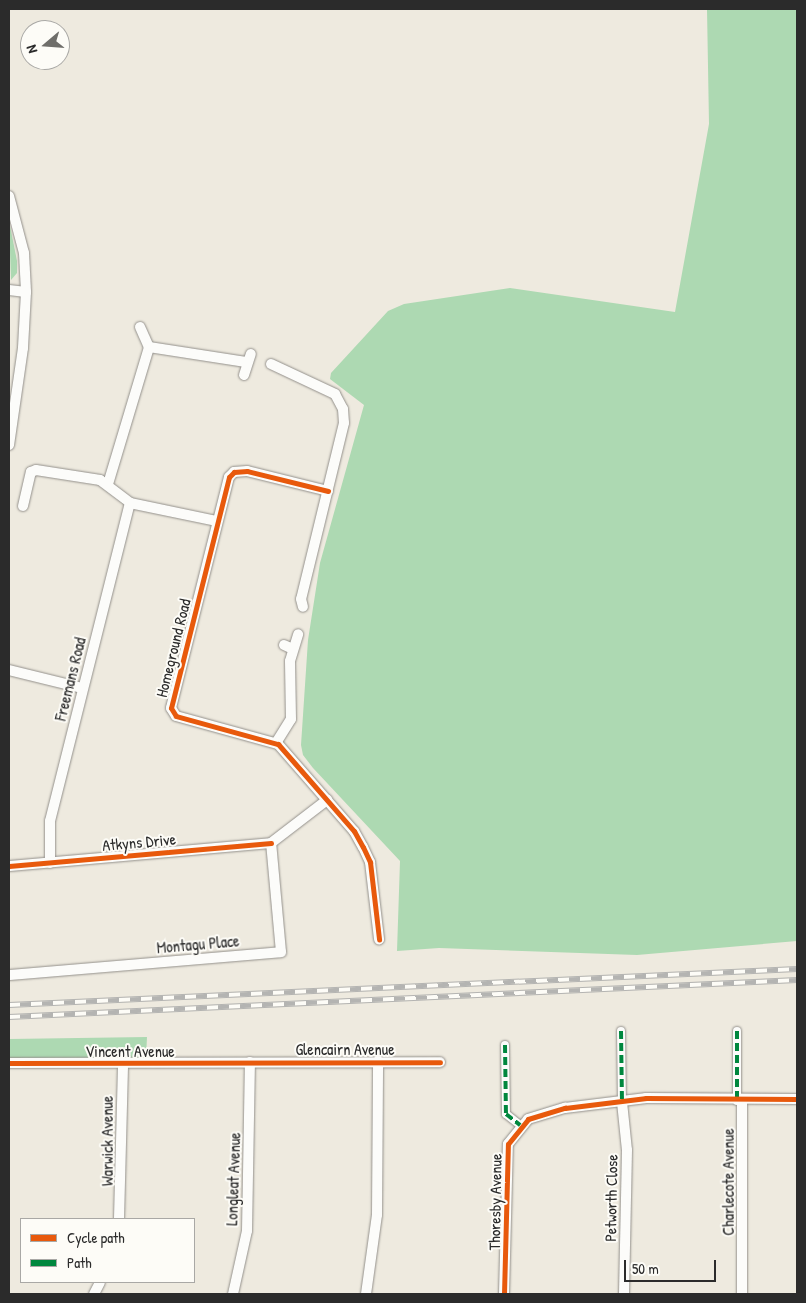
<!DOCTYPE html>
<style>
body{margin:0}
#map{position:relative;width:806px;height:1303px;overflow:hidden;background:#eeeadf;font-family:"Patrick Hand",sans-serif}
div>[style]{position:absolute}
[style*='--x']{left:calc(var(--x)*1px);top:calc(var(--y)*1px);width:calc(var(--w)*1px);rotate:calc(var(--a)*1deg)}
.green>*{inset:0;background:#add9b2}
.roads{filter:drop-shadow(0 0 1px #93908b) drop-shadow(0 0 1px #93908b)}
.pedestrian>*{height:8px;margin:-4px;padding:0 4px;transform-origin:4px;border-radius:4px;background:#fcfcfa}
.minor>*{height:10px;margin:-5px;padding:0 5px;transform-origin:5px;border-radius:5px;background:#fcfcfa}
.rail>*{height:5.5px;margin-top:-2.75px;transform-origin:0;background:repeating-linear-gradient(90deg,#fdfcf7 0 11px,#b4b4b2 0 22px);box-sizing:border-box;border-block:1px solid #b4b4b2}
.quiet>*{height:4px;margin-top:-2px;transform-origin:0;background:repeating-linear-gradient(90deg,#00873e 0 8px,transparent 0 12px)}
.cycleway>*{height:5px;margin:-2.5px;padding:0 2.5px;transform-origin:2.5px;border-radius:2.5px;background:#e8590c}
span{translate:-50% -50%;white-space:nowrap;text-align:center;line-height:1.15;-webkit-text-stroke:4px #fdfcf7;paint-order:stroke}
.street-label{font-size:16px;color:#2b2b2b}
.frame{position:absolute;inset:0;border:10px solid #2b2b2b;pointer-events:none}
.legend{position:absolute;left:20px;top:1218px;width:175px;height:65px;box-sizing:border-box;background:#fdfcf7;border:1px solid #a9a8a5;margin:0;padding:6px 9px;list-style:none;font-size:15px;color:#2b2b2b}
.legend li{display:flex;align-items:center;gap:10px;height:25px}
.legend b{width:25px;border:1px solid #a9a8a5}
.north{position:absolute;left:20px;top:20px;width:50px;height:50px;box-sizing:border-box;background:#fdfcf7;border:1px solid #a9a8a5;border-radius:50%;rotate:252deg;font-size:14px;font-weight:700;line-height:20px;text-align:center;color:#2b2b2b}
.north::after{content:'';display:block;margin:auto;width:18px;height:22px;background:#6f6e6a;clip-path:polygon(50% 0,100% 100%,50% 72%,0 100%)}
.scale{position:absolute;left:624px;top:1260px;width:92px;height:22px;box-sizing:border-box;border:2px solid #2b2b2b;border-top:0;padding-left:6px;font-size:15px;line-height:18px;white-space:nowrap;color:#2b2b2b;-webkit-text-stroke:4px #fdfcf7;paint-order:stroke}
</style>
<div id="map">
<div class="green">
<i style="clip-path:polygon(707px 9px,797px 9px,797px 941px,637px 955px,439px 948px,397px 951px,400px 861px,313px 768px,303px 755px,301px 745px,308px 640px,320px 563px,364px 405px,330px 379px,331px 373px,388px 311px,404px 304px,510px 288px,675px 312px,709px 124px)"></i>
<i style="clip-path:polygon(9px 221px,17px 261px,17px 273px,11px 280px)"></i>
<i style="clip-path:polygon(147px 1037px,146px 1058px,9px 1060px,9px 1039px)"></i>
</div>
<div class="roads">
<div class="pedestrian">
<i style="--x:621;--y:1031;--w:71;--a:89.2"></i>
<i style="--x:737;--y:1031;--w:70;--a:90"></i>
<i style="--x:505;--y:1045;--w:69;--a:89.2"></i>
<i style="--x:506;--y:1114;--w:18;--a:38"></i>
</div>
<div class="minor">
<i style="--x:9;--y:196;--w:59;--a:75.3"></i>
<i style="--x:24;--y:253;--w:39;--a:87"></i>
<i style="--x:26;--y:292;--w:56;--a:93.1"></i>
<i style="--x:23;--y:348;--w:98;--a:98.2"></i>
<i style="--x:9;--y:290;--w:17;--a:7"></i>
<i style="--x:140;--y:327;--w:22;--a:66"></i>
<i style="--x:149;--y:347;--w:98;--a:8.8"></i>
<i style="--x:271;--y:364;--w:71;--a:25.1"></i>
<i style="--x:335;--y:394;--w:17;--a:62"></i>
<i style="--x:343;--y:409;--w:14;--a:86"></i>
<i style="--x:344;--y:423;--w:181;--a:103.7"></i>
<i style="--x:301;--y:599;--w:8;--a:76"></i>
<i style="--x:244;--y:375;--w:22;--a:-72"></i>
<i style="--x:108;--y:484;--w:143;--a:-73.3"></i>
<i style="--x:328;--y:491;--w:83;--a:-166.1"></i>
<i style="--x:247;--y:471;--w:13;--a:176"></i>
<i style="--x:234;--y:472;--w:7;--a:135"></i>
<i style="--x:229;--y:477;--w:238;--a:104.1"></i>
<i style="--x:171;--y:708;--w:9;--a:58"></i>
<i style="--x:176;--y:716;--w:106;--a:15.4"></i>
<i style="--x:278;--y:744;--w:116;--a:48.9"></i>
<i style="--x:354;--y:831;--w:18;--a:61"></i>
<i style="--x:363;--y:847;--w:17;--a:65"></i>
<i style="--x:370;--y:862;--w:78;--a:83.3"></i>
<i style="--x:23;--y:506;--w:35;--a:-77"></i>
<i style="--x:31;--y:472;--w:5;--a:-22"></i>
<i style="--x:36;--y:470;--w:65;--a:8.9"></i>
<i style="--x:100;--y:480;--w:38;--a:37"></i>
<i style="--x:130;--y:503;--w:89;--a:11.7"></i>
<i style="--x:284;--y:645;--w:10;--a:24"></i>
<i style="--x:9;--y:670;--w:75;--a:13.9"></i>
<i style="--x:276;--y:743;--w:28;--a:-58"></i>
<i style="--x:291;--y:719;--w:58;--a:-91"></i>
<i style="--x:290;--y:661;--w:28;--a:-73"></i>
<i style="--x:271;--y:843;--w:71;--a:-37.5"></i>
<i style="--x:50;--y:863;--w:42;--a:-90"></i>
<i style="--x:50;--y:821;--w:328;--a:-75.9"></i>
<i style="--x:9;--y:866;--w:263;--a:-5"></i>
<i style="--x:9;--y:975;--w:273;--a:-4.8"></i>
<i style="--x:281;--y:952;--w:109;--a:-95.2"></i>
<i style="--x:9;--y:1063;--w:431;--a:-0.1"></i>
<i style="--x:622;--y:1102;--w:48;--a:84.1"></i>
<i style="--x:627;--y:1150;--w:144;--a:91.2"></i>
<i style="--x:119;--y:1219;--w:156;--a:-88.5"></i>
<i style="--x:94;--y:1294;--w:13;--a:-63"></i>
<i style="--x:233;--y:1294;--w:65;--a:-77.5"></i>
<i style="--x:247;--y:1231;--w:169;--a:-89"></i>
<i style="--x:366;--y:1294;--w:80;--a:-82.1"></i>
<i style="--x:377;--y:1215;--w:154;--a:-89.6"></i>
<i style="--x:504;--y:1294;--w:150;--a:-88.5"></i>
<i style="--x:508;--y:1144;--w:32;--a:-51"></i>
<i style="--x:528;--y:1119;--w:39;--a:-17"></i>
<i style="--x:565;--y:1108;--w:82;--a:-7"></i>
<i style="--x:646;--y:1098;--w:151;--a:0.4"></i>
<i style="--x:742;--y:1294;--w:193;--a:-90"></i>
</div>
</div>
<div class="rail">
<i style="--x:9;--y:1005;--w:789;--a:-2.62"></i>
<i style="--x:9;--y:1017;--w:789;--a:-2.69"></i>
</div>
<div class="quiet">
<i style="--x:621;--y:1031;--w:71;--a:89.2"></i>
<i style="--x:737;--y:1031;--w:70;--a:90"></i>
<i style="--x:505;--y:1045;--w:69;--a:89.2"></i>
<i style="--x:506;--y:1114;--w:18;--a:38"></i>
</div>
<div class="cycleway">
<i style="--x:328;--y:491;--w:83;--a:-166.1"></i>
<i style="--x:247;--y:471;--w:13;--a:176"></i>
<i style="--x:234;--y:472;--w:7;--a:135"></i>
<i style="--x:229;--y:477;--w:238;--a:104.1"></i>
<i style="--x:171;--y:708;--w:9;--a:58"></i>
<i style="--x:176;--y:716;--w:106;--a:15.4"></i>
<i style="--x:278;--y:744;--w:116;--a:48.9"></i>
<i style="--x:354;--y:831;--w:18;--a:61"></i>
<i style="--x:363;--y:847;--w:17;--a:65"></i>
<i style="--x:370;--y:862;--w:78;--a:83.3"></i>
<i style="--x:9;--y:866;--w:263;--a:-5"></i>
<i style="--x:9;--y:1063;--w:431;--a:-0.1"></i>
<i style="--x:504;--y:1294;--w:150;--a:-88.5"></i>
<i style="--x:508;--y:1144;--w:32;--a:-51"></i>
<i style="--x:528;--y:1119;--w:39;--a:-17"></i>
<i style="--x:565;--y:1108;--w:82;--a:-7"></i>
<i style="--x:646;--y:1098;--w:151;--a:0.4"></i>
</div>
<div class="street-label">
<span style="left:173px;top:648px;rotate:-76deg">Homeground Road</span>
<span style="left:70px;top:679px;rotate:-76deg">Freemans Road</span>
<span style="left:139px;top:842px;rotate:-5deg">Atkyns Drive</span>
<span style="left:198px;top:944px;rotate:-5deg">Montagu Place</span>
<span style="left:345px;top:1049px">Glencairn Avenue</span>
<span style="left:130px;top:1051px">Vincent Avenue</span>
<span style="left:107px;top:1141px;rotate:-90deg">Warwick Avenue</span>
<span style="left:233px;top:1179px;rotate:-88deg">Longleat Avenue</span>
<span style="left:728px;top:1182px;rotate:-90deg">Charlecote Avenue</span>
<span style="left:611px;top:1198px;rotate:-89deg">Petworth Close</span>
<span style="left:495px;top:1202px;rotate:-89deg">Thoresby Avenue</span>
</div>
<div class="frame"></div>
<ul class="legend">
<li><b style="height:6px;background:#e8590c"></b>Cycle path</li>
<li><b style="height:6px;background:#00873e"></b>Path</li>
</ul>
<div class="north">N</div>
<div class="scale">50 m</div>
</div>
